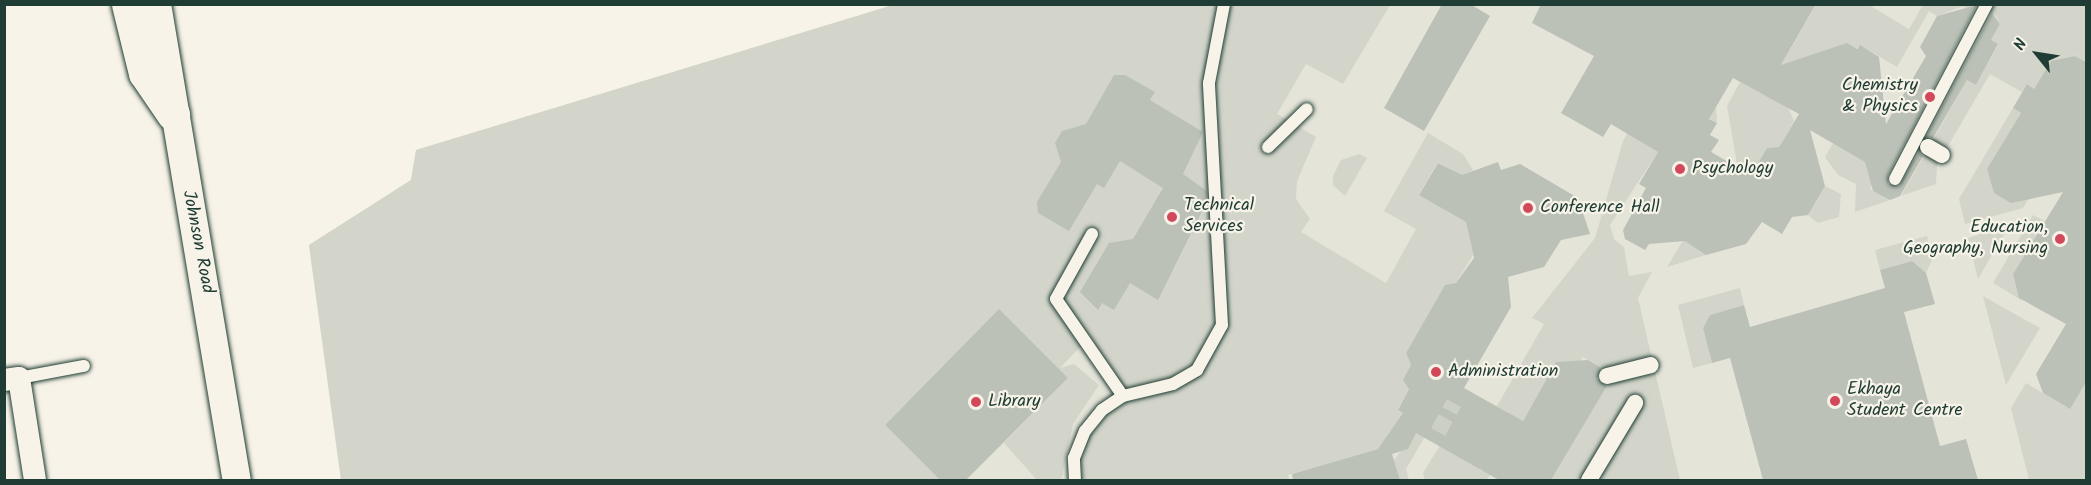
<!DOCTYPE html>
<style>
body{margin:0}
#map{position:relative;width:2091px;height:485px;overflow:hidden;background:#f7f3e8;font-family:Kalam,sans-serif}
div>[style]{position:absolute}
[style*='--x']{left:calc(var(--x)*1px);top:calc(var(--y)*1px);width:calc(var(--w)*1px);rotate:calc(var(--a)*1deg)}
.built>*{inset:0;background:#e5e4d9}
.green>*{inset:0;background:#d3d5ca}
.building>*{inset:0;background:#bbc1b6}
.pedestrian-tunnel>*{height:16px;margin-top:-8px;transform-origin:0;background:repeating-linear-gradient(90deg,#cccfc4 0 16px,transparent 0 24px)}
.roads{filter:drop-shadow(0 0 2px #1f3d34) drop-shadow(0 0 2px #1f3d34)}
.service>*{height:12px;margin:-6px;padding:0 6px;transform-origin:6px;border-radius:6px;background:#f7f3e8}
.pedestrian>*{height:16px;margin:-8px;padding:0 8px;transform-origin:8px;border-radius:8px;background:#f7f3e8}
.minor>*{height:22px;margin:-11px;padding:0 11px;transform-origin:11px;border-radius:11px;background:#f7f3e8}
.tertiary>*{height:28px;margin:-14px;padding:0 14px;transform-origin:14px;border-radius:14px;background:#f7f3e8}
.primary>*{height:33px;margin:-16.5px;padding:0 16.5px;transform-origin:16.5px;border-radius:16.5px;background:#f7f3e8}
.dots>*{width:16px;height:16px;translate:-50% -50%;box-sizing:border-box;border:3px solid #f7f3e8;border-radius:50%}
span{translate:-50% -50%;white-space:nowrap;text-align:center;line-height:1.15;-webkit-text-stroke:4.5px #f7f3e8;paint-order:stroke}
.poi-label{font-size:18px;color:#1f3d34}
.right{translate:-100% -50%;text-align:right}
.left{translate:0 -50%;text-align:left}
.street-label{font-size:18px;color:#1f3d34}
.frame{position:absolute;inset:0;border:6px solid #1f3d34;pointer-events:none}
.north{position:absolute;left:2007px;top:24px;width:60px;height:60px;-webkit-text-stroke:4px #f7f3e8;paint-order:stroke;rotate:300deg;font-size:16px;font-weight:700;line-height:24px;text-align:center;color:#1f3d34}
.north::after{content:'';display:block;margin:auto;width:21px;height:27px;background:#1f3d34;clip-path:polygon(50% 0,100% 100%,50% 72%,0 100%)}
</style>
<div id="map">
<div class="built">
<i style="clip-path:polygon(896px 5px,2086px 5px,2086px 480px,341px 480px,309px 245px,411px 180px,416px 150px)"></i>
</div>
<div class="green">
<i style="clip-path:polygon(896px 4px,1390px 5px,1343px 84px,1306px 64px,1277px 114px,1316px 137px,1297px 181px,1296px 199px,1310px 219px,1301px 232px,1386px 283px,1416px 229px,1384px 211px,1428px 133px,1463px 154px,1485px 189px,1438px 162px,1419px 194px,1466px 222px,1473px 255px,1456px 283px,1445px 286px,1406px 353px,1411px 365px,1409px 389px,1398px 409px,1407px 415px,1378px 449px,1288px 475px,1289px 480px,1075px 480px,1085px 431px,1123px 396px,1084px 343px,1060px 368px,1074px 364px,1099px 385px,1073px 424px,1061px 480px,1037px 480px,1004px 443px,1068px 378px,999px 310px,885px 425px,940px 480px,341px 480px,309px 245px,411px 180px,416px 150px)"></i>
<i style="clip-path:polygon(1816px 5px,1869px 5px,1909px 29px,1923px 5px,1976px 5px,1972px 12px,1963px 6px,1937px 16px,1929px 11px,1897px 67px,1860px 45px,1788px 107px,1794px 121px,1779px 147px,1767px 148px,1748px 179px,1737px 164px,1727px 106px,1740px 82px,1764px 95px)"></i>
<i style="clip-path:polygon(1978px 5px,2086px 5px,2086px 62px,2074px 55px,2069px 63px,2051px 61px,2034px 89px,2027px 84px,2022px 92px,1990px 74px,1937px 165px,1936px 184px,1901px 196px,1967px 80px,1976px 85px,1998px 45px,1991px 40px,2000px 24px,1996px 16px)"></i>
<i style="clip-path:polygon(1674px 84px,1716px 107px,1717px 123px,1665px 92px,1637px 139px,1658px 152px,1610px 225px,1614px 239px,1624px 247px,1629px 276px,1652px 272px,1638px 298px,1680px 480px,1551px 480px,1609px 383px,1606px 371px,1583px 357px,1578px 364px,1556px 362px,1512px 440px,1513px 416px,1497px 406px,1544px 324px,1532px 318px,1595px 238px,1623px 141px,1654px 86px)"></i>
<i style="clip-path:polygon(2086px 87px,2086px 155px,2076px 172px,2053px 158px,2023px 208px,1965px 224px,1959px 199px,2013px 108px,2021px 113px,1987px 170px,1991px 182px,2018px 201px)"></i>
<i style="clip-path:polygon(1852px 111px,1869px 175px,1876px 179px,1870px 189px,1890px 200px,1855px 212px,1856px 184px,1838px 175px,1825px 157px)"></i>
<i style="clip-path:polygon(1359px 154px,1367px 158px,1345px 196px,1333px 185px,1333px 176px,1341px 160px)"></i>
<i style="clip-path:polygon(1825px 186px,1841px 194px,1839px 217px,1818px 223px,1808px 215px)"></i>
<i style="clip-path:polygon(2033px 215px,2045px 221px,2013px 274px,2016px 285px,2026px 291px,2021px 300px,1993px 283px)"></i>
<i style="clip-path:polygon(2010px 224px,1978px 279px,1968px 238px)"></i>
<i style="clip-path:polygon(1690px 229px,1695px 247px,1706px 255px,1667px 267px)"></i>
<i style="clip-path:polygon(1927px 236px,1932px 260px,1926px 273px,1912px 261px,1880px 270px,1875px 250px)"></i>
<i style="clip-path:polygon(1740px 288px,1744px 305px,1710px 315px,1703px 328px,1712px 363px,1693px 368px,1678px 305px)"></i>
<i style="clip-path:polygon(1983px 296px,2040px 328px,2006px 385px)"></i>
<i style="clip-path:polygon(2086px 382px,2086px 480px,2029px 480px,2011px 408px,2026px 383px,2066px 407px)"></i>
<i style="clip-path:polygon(1422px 423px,1430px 428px,1406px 469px,1409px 480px,1400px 480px,1394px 460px)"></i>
<i style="clip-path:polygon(1442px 442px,1482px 471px,1494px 468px,1487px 480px,1425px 480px,1423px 473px)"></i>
</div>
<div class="building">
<i style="clip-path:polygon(1442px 4px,1470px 4px,1490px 16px,1424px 131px,1384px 108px)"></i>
<i style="clip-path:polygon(evenodd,1541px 4px,1816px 4px,1781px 65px,1847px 43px,1857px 49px,1860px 45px,1879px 57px,1886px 124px,1926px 56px,1920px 47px,1937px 16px,1977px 5px,1888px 175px,1888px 184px,1899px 186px,1919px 152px,1923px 156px,1900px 196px,1890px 200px,1873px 191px,1865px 162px,1810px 130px,1825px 186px,1808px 215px,1792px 217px,1782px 234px,1762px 222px,1746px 244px,1706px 255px,1685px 241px,1649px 244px,1645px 250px,1625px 239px,1623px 230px,1646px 188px,1639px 184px,1658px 152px,1611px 124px,1603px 137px,1561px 113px,1594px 56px,1532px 23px,1541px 4px,1733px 78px,1799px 114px,1779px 147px,1767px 148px,1751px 175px,1711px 152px,1719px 140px,1710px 135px,1717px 123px,1709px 119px,1733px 78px)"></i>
<i style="clip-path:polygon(1992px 13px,2000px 24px,1991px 40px,1998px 44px,1976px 85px,1967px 80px,1933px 138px,1926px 137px)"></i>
<i style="clip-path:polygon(2075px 56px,2086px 62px,2086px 382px,2070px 409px,2043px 393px,2036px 374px,2066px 324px,2019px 298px,2013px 274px,2063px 192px,2011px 203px,1994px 193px,1987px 169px,2021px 113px,2013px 108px,2027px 84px,2034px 89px,2051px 61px)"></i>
<i style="clip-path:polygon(1114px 75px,1125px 75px,1155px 92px,1150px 100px,1203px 132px,1183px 174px,1207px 191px,1207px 201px,1158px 300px,1130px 283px,1114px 310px,1102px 303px,1098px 310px,1080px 292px,1109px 243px,1133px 239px,1163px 188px,1120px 161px,1104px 188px,1097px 184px,1069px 231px,1038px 213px,1037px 202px,1061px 162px,1055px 143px,1062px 131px,1086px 124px)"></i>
<i style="clip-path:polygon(1498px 162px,1501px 170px,1520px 164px,1578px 198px,1590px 234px,1561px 240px,1544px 267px,1508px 277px,1511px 307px,1464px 388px,1523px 421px,1556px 362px,1588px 360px,1601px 368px,1597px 379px,1607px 386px,1551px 480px,1499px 480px,1416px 433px,1408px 449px,1392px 454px,1400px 480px,1293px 480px,1292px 474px,1378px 449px,1403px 413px,1398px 410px,1409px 389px,1403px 380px,1411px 365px,1406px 353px,1445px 285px,1456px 283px,1474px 258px,1466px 222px,1419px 195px,1438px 163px,1462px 175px)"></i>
<i style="clip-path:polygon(1912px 261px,1926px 273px,1935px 304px,1904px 312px,1940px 446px,1966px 439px,1978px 480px,1763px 480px,1730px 358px,1712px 363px,1703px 328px,1710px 315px,1744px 305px,1750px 327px,1885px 288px,1880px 270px)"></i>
<i style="clip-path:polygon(999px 309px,1068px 378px,966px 480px,940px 480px,885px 425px)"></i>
</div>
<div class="pedestrian-tunnel">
<i style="--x:1438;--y:432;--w:33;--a:-61"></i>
</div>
<div class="roads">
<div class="service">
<i style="--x:1268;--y:147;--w:54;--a:-44.3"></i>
<i style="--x:1895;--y:179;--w:198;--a:-62.3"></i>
<i style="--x:1092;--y:234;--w:74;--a:119"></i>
<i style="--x:1056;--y:299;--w:118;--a:55.4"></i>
<i style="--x:19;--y:378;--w:66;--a:-10.5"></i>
<i style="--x:1075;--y:480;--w:22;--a:-93"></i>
<i style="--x:1074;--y:458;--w:29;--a:-68"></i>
<i style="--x:1085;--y:431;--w:27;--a:-51"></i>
<i style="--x:1102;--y:410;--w:25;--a:-34"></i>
<i style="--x:1123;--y:396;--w:51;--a:-13.5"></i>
<i style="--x:1173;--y:384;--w:28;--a:-30"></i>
<i style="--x:1197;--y:370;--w:51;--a:-60.9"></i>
<i style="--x:1222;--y:325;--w:242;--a:-93.1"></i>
<i style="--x:1209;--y:83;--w:80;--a:-79.2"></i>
</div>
<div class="pedestrian">
<i style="--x:1928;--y:147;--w:16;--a:30"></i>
<i style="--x:1607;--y:376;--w:45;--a:-14"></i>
<i style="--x:1589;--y:480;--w:90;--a:-59.1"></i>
</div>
<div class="minor">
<i style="--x:4;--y:380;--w:15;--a:-8"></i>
<i style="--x:19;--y:378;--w:103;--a:81.1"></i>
</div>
<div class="tertiary">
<i style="--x:157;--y:4;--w:483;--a:80.5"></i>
</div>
<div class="primary">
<i style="--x:128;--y:4;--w:71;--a:76.2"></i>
<i style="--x:145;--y:73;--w:50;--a:55.7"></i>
</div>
</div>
<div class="dots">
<i style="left:1930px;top:97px;background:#d1495b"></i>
<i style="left:1680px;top:169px;background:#d1495b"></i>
<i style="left:1528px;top:208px;background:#d1495b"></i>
<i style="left:1172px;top:217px;background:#d1495b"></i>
<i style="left:2060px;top:239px;background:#d1495b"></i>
<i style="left:1436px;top:372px;background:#d1495b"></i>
<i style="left:1835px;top:401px;background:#d1495b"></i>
<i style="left:976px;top:402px;background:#d1495b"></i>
</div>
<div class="poi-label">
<span class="right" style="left:1918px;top:97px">Chemistry<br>&amp; Physics</span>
<span class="left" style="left:1692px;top:169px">Psychology</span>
<span class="left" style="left:1184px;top:217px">Technical<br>Services</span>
<span class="left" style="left:1540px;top:208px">Conference Hall</span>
<span class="right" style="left:2048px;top:239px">Education,<br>Geography, Nursing</span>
<span class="left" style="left:1448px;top:372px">Administration</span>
<span class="left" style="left:1847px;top:401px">Ekhaya<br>Student Centre</span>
<span class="left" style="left:988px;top:402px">Library</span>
</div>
<div class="street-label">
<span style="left:197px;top:242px;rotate:79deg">Johnson Road</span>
</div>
<div class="frame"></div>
<div class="north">N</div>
</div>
